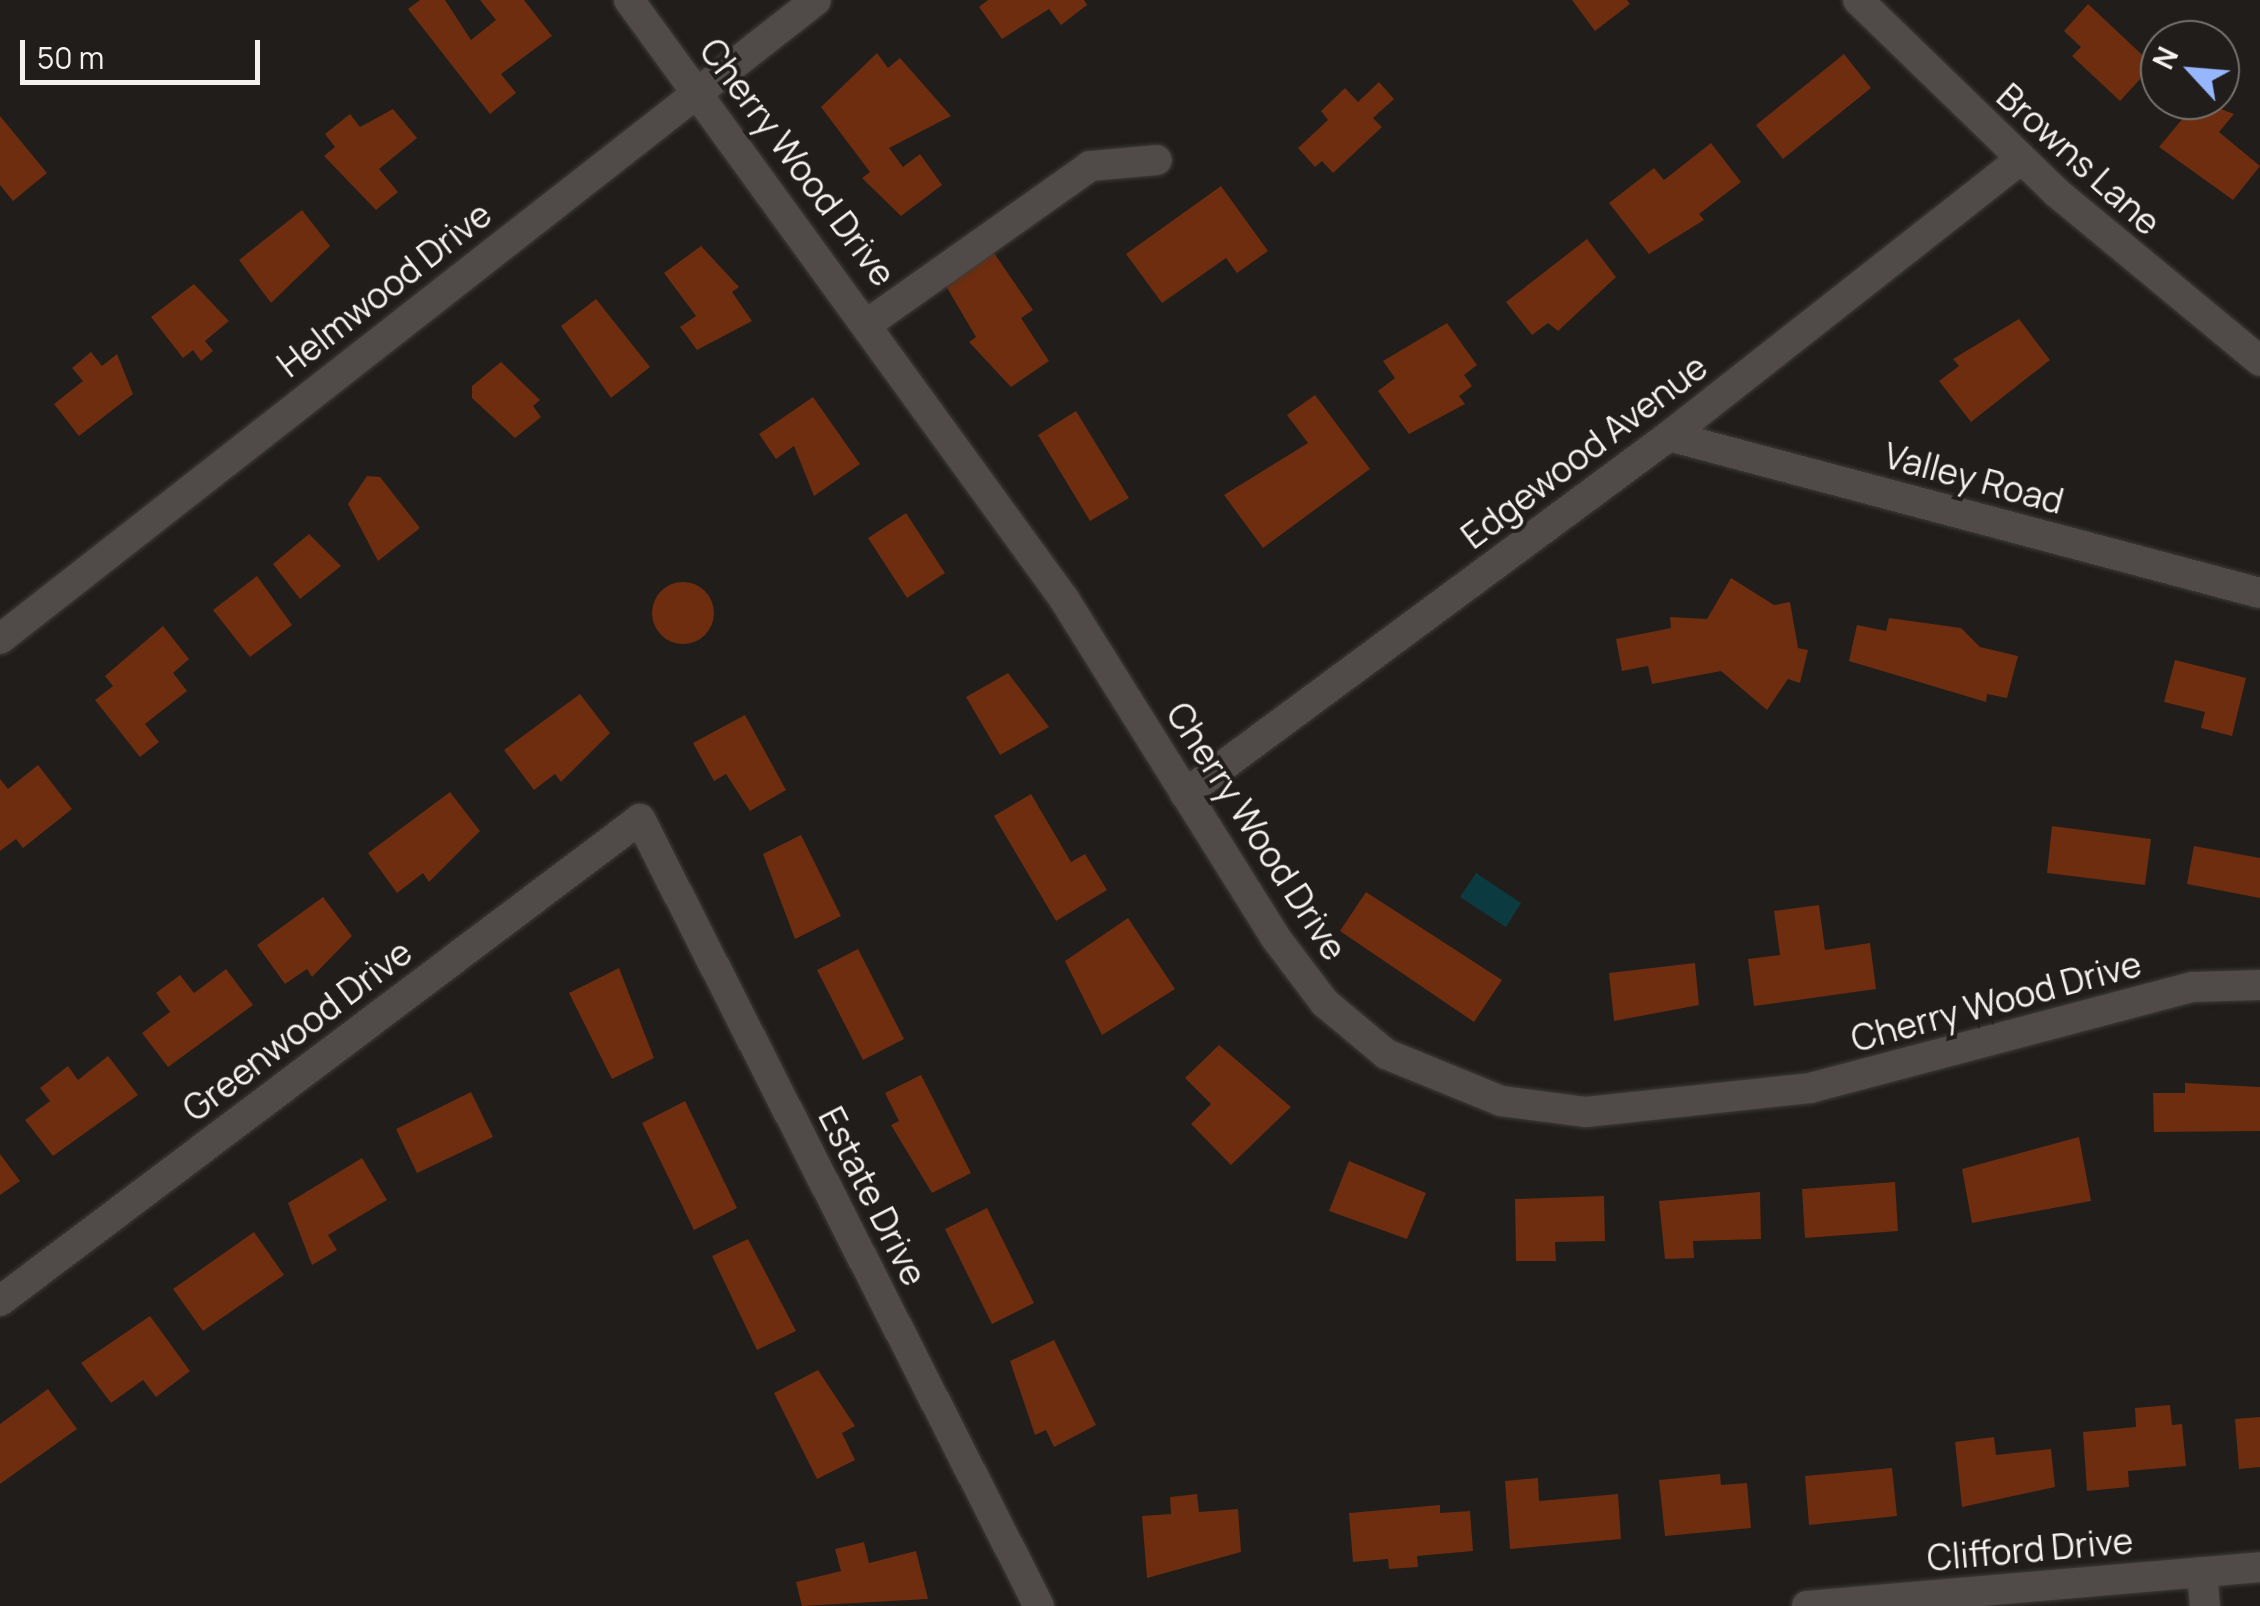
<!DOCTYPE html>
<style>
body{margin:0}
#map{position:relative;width:2260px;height:1606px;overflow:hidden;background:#211d1b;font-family:Manrope,sans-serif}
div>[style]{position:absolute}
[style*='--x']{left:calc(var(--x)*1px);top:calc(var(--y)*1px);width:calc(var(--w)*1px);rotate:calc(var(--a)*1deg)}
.water>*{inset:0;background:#0b3b41}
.building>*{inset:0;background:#6d2d0e}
.round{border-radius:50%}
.roads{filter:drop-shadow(0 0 2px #3d3b39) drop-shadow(0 0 2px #3d3b39)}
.minor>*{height:30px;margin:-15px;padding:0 15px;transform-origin:15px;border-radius:15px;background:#504b49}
span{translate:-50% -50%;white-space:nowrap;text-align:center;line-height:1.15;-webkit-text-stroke:8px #211d1b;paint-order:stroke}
.street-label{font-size:35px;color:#f4f2f0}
.north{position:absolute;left:2140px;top:20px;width:100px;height:100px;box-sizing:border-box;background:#211d1b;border:2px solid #757270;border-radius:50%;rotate:296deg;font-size:28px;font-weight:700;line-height:40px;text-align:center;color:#f4f2f0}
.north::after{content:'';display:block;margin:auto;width:35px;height:45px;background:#96b6fd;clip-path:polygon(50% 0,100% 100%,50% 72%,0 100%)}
.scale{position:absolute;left:20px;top:40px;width:240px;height:45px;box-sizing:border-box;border:5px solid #f4f2f0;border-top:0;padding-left:12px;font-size:30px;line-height:35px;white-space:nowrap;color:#f4f2f0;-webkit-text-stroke:8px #211d1b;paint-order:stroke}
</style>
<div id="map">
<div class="water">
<i style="clip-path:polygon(1476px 873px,1521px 903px,1506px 927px,1460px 897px)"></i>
</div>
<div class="building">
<i style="clip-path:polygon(420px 0,445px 0,471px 40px,496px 20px,480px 0,524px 0,552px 36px,501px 74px,516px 93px,490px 114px,408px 9px)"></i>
<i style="clip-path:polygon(988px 0,1084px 0,1087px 5px,1061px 25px,1049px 9px,1002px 39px,979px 7px)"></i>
<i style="clip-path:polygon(1572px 0,1627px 0,1630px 4px,1595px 31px)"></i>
<i style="clip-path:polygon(2088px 4px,2153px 65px,2120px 101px,2072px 56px,2081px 47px,2064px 31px)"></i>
<i style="clip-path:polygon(877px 53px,888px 68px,900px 58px,951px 116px,889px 148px,903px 167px,920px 154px,942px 185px,901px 216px,862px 178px,870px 172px,821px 107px)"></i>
<i style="clip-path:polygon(1844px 54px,1871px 88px,1783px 159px,1756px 125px)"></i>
<i style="clip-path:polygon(1379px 82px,1394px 99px,1373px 118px,1382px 127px,1333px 173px,1322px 161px,1315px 167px,1298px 148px,1328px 120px,1321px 111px,1345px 88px,1358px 102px)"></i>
<i style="clip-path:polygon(2198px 100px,2234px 114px,2219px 132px,2260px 166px,2233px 200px,2159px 147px)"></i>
<i style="clip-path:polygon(393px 109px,417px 138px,379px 169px,398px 192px,376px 210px,324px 156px,335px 147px,325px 134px,350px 114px,360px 127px)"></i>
<i style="clip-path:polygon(0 116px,47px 173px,13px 201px,0 185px)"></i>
<i style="clip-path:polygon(1711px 143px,1741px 182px,1699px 214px,1704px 220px,1649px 254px,1609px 203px,1654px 168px,1664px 180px)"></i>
<i style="clip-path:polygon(1221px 186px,1268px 251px,1237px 273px,1226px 258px,1162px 303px,1126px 254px)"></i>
<i style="clip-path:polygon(302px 210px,330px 246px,271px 303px,239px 260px)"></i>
<i style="clip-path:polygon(1587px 239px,1616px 277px,1558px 331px,1548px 323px,1532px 335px,1506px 302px)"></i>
<i style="clip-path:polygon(701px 246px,739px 287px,732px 292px,752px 321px,697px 350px,680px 327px,696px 316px,664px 273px)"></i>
<i style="clip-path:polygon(994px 253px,1033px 310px,1021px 318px,1049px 361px,1011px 387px,969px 342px,976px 337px,946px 286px)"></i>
<i style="clip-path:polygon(194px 284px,229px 321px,205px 341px,213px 351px,201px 361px,193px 350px,183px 358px,151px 317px)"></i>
<i style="clip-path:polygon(596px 299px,650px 367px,611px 398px,561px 326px)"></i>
<i style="clip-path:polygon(2019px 319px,2050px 360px,1971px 422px,1939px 381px,1959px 366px,1953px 359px)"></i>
<i style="clip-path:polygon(1447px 323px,1477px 365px,1464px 375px,1472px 386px,1459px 396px,1465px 404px,1409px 434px,1378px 391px,1395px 378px,1383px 361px)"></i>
<i style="clip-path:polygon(91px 352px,102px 366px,117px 354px,133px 394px,79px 436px,54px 404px,83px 381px,72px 368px)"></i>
<i style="clip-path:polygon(501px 362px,540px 400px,533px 406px,541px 417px,515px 438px,472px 398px,472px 386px)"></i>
<i style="clip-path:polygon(1315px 395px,1370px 469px,1263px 548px,1224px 495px,1308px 443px,1287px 415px)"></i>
<i style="clip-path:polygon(813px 397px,860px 464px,814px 496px,794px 446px,776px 459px,759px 434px)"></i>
<i style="clip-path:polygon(1076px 411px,1129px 498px,1090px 521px,1038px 435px)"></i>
<i style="clip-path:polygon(367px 476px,380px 477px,420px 528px,378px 561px,348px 504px)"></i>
<i style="clip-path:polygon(906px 513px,945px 573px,907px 598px,868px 538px)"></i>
<i style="clip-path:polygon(309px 534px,341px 566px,300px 599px,273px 564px)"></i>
<i style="clip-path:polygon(257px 576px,292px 625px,250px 657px,213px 610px)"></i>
<i style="clip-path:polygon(1731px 578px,1774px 605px,1790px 602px,1798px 648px,1808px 650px,1800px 683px,1788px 679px,1767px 710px,1721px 671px,1652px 684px,1648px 666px,1622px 671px,1616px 639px,1671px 628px,1670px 617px,1707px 619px)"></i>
<i class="round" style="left:652px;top:582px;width:62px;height:62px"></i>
<i style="clip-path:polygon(1889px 618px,1961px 628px,1980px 647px,2018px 656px,2007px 698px,1987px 694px,1986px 702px,1849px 661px,1857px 625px,1886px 631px)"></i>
<i style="clip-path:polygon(163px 626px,189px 659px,173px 673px,187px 691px,145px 724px,159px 742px,140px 757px,95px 700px,113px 686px,105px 676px)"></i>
<i style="clip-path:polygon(2175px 660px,2246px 678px,2232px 736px,2201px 728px,2205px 712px,2164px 702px)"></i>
<i style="clip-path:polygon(1008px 673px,1049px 727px,1000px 755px,966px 697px)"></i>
<i style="clip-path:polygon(580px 694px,610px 733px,561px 782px,555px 774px,534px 790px,504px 750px)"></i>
<i style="clip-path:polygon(745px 715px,786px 790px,750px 811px,726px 774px,714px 781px,693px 743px)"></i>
<i style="clip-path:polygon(38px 765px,72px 809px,23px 848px,16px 839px,0 851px,0 779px,8px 789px)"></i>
<i style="clip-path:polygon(450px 792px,480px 831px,429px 882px,423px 873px,397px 893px,368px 853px)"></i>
<i style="clip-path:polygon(1031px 794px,1071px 862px,1085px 854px,1107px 890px,1056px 921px,994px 816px)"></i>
<i style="clip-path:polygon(2052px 826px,2151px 839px,2145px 885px,2047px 873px)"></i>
<i style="clip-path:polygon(801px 835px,841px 916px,795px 939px,763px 854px)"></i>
<i style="clip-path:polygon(2194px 846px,2260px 858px,2260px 898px,2187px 884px)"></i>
<i style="clip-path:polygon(1366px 892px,1502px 980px,1474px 1022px,1340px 931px)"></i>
<i style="clip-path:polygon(323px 897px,352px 936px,312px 977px,307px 969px,285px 984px,257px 945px)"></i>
<i style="clip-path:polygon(1819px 905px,1825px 950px,1870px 943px,1876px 989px,1754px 1006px,1748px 959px,1780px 955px,1774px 911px)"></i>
<i style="clip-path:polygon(1128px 918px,1175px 989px,1102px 1035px,1065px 961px)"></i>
<i style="clip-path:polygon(858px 949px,904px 1039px,863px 1060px,817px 970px)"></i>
<i style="clip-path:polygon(1695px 963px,1699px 1005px,1614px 1021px,1609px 973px)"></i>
<i style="clip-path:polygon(619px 968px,654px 1058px,612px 1079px,569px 993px)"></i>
<i style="clip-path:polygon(226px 969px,253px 1005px,168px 1067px,142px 1033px,170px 1012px,156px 993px,180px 975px,194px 993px)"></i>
<i style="clip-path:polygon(1219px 1045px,1291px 1107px,1231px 1165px,1191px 1124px,1211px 1104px,1185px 1078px)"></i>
<i style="clip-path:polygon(108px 1056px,138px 1095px,53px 1156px,25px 1120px,50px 1101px,40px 1088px,68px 1066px,78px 1080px)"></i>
<i style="clip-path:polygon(921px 1075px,971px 1173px,932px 1193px,891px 1125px,899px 1121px,885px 1093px)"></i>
<i style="clip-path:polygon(2185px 1083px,2260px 1087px,2260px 1131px,2154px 1132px,2153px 1093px,2185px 1093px)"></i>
<i style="clip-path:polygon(471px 1092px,493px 1137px,417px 1173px,396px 1129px)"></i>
<i style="clip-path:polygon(685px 1101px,737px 1208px,694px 1230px,642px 1123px)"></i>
<i style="clip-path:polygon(2079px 1137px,2091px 1201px,1972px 1223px,1962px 1169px)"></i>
<i style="clip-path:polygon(0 1154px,20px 1181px,0 1195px)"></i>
<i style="clip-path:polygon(362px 1158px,387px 1200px,328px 1235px,337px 1250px,312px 1265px,288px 1203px)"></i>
<i style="clip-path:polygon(1349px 1161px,1426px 1193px,1407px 1239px,1329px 1211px)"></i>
<i style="clip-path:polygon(1895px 1182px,1898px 1231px,1805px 1238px,1802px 1189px)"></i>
<i style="clip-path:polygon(1760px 1192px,1761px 1239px,1693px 1241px,1694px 1258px,1665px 1259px,1659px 1201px)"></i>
<i style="clip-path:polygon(1604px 1196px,1605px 1241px,1555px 1242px,1556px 1261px,1516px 1261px,1515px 1199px)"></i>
<i style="clip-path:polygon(987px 1208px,1034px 1303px,992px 1324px,945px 1229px)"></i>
<i style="clip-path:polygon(254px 1232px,284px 1275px,203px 1331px,173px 1289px)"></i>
<i style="clip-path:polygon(748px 1239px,796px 1331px,757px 1350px,712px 1256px)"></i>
<i style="clip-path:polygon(150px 1316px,190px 1371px,156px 1397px,143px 1380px,111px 1403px,81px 1363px)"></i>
<i style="clip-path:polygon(1054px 1340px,1096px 1425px,1054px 1447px,1046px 1430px,1035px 1435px,1010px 1361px)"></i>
<i style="clip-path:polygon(818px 1370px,855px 1426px,842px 1433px,855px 1460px,817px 1479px,774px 1393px)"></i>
<i style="clip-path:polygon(48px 1389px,77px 1429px,0 1484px,0 1424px)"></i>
<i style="clip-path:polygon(2170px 1405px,2172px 1425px,2182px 1424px,2186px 1466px,2128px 1471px,2129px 1487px,2087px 1491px,2083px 1432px,2136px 1427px,2135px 1408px)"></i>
<i style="clip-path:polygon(2260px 1417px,2260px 1467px,2239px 1469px,2235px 1419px)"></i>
<i style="clip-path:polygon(1994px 1437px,1996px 1455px,2051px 1449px,2055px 1487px,1962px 1507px,1955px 1442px)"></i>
<i style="clip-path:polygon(1892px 1468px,1897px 1516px,1809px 1525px,1805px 1476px)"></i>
<i style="clip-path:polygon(1720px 1474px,1721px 1485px,1747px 1483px,1751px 1528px,1665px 1536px,1659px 1480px)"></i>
<i style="clip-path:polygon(1538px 1478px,1539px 1501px,1618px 1494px,1621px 1539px,1510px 1549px,1505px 1481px)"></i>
<i style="clip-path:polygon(1197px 1494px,1199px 1512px,1238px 1509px,1241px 1552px,1147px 1578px,1142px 1516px,1171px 1514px,1170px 1497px)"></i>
<i style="clip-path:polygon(1440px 1505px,1440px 1513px,1470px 1511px,1473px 1551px,1417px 1556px,1418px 1567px,1389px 1569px,1388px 1559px,1353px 1562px,1349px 1513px)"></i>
<i style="clip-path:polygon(864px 1542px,869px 1563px,916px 1551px,928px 1599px,802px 1606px,796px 1582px,841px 1571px,835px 1549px)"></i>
</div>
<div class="roads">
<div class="minor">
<i style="--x:629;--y:0;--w:740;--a:54.01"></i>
<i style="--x:1064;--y:599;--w:398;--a:58"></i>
<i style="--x:1275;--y:937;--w:83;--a:52.9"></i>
<i style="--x:1325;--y:1003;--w:80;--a:39.9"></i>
<i style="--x:1386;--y:1054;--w:124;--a:22.2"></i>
<i style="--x:1501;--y:1101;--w:86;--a:7.4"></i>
<i style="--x:1586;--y:1112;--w:225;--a:-6.1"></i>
<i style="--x:1810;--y:1088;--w:396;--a:-14.8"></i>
<i style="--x:2193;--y:987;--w:67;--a:-1.7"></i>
<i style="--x:1858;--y:0;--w:276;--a:44.1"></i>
<i style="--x:2056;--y:192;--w:265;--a:39.6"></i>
<i style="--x:870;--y:322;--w:270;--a:-35.3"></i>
<i style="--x:1090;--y:166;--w:67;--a:-5.1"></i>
<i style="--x:1669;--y:436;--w:611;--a:14.88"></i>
<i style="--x:0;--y:639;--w:1036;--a:-38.06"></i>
<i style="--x:1185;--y:794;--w:602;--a:-36.49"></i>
<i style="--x:1669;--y:436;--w:448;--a:-38.2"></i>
<i style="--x:0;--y:1301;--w:801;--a:-36.98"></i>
<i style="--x:640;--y:819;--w:882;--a:63.12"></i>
<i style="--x:2202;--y:1572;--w:34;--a:85"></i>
<i style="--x:1807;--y:1606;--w:455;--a:-4.9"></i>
</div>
</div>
<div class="street-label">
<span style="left:2079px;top:159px;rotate:42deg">Browns Lane</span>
<span style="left:798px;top:162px;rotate:53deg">Cherry Wood Drive</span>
<span style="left:384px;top:289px;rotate:-38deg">Helmwood Drive</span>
<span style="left:1584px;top:451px;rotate:-37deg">Edgewood Avenue</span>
<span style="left:1974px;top:478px;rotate:15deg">Valley Road</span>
<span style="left:1257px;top:831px;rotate:57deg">Cherry Wood Drive</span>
<span style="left:1996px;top:1001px;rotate:-15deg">Cherry Wood Drive</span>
<span style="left:297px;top:1030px;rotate:-37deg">Greenwood Drive</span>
<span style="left:873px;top:1196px;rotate:63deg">Estate Drive</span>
<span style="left:2030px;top:1549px;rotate:-5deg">Clifford Drive</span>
</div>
<div class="north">N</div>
<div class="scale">50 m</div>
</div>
